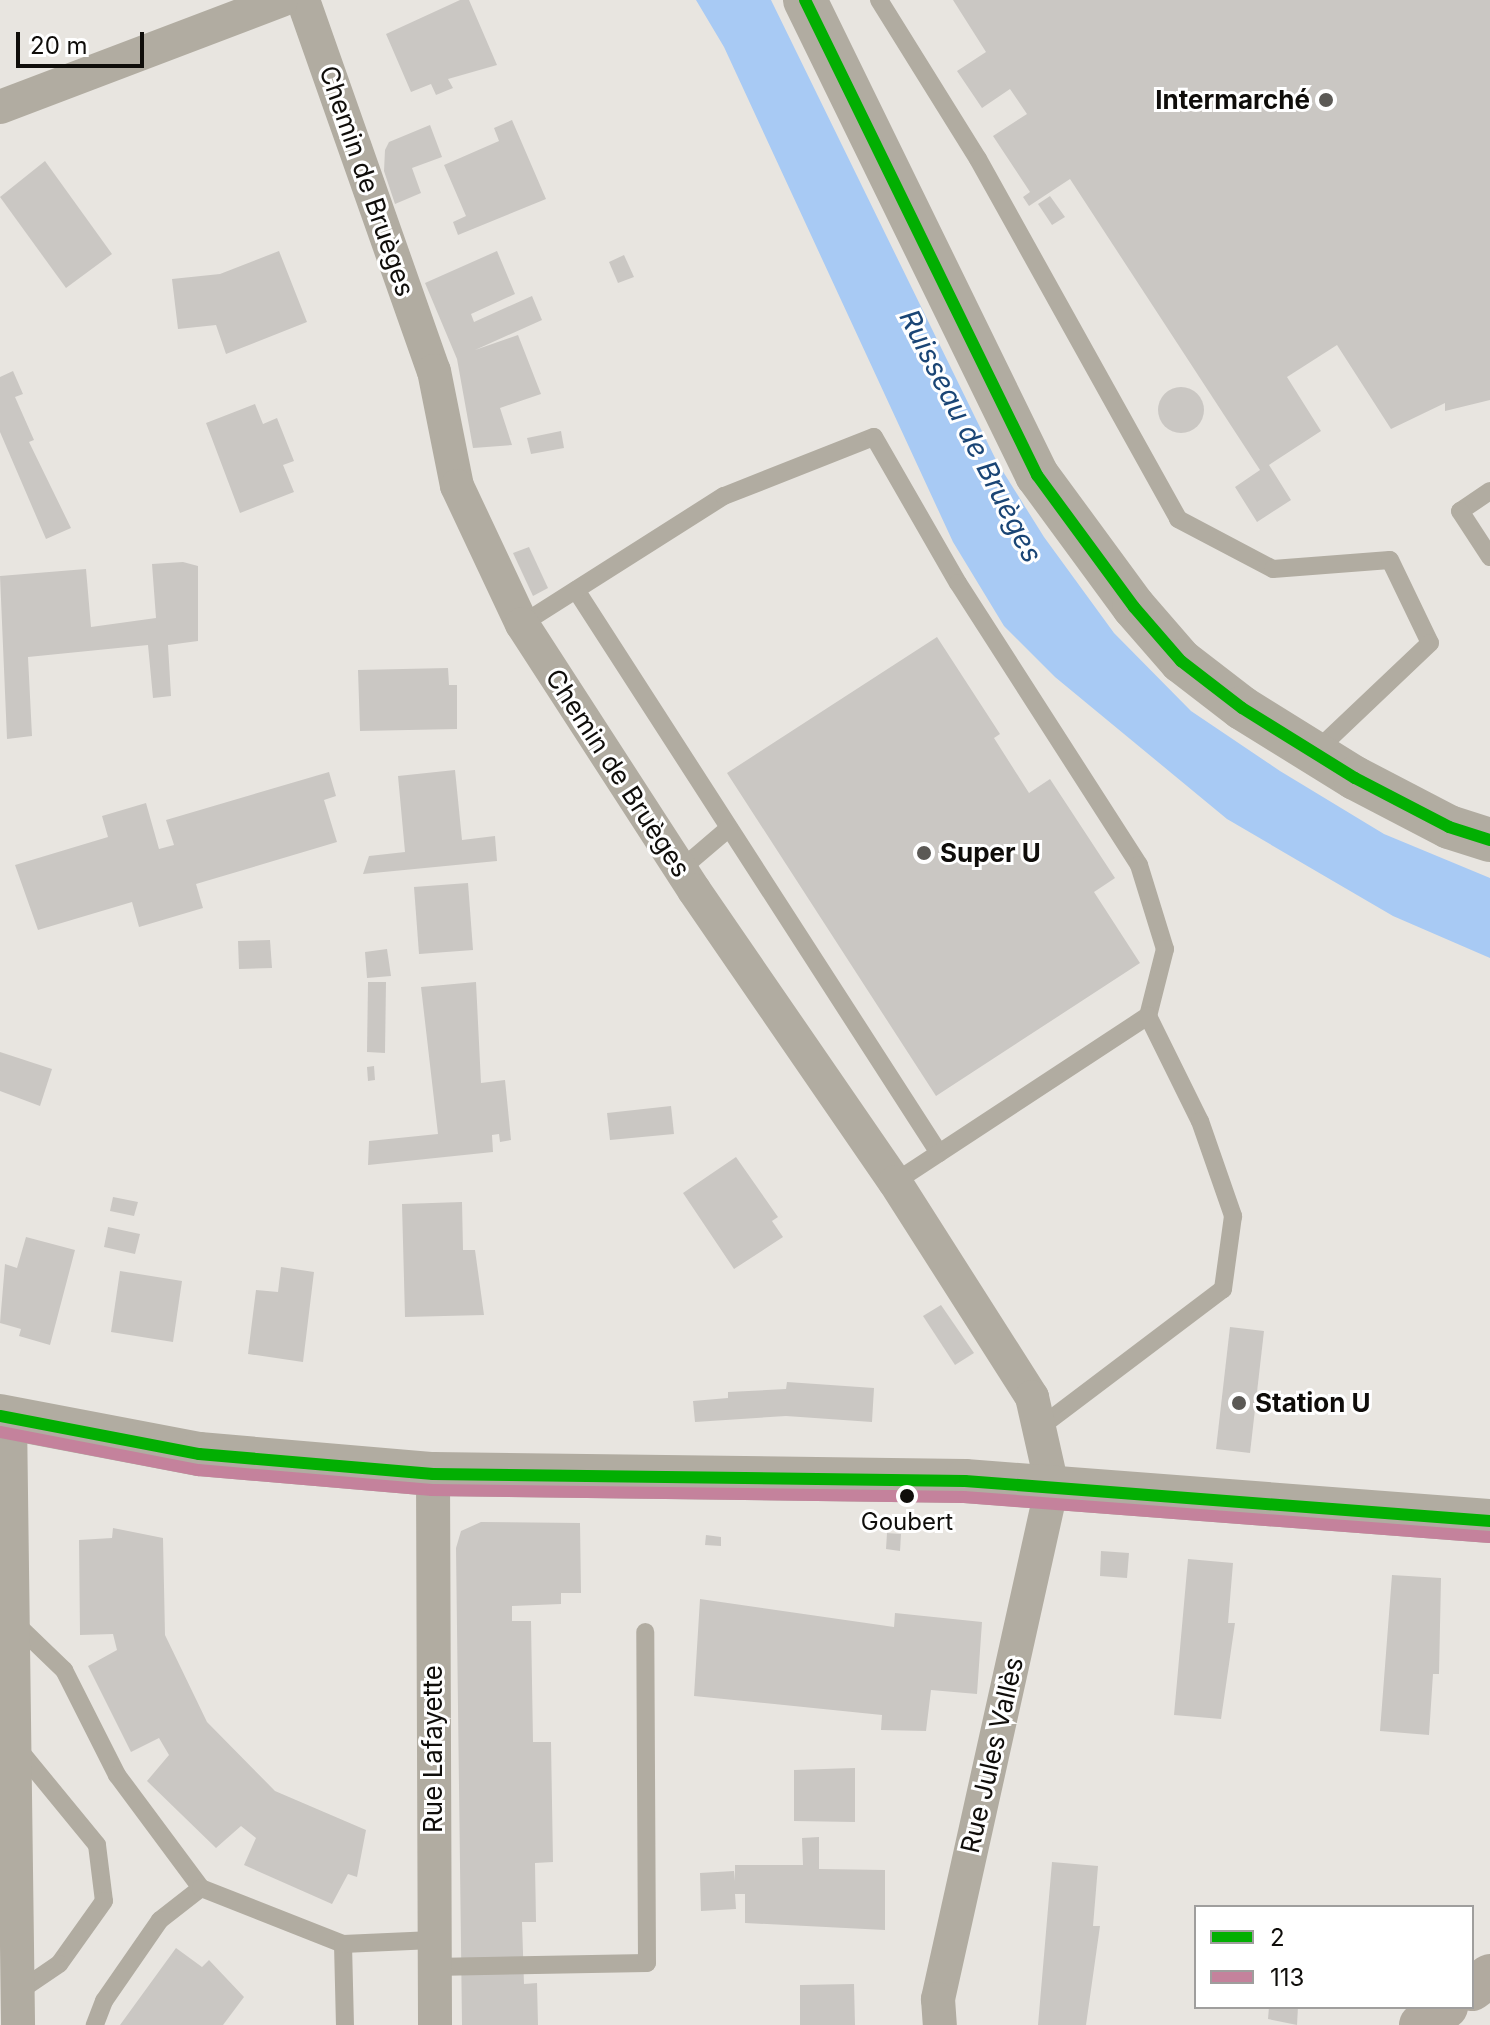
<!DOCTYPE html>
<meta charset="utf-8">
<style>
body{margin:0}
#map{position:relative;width:1490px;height:2025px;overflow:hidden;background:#e8e5e0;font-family:Inter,sans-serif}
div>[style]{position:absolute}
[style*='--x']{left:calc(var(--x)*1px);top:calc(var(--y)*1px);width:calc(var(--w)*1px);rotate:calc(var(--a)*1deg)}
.water>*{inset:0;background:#a8caf4}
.building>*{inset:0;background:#cac7c3}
.round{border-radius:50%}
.service>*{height:18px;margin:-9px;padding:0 9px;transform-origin:9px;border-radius:9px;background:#b1aca1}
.minor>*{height:34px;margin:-17px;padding:0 17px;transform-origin:17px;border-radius:17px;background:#b1aca1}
.tertiary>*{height:44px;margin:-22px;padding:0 22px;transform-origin:22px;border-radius:22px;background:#b1aca1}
.secondary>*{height:44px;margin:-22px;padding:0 22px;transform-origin:22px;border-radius:22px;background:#b1aa9f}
.bus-1>*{height:12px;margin:-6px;padding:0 6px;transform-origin:6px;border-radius:6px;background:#02af02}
.bus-2>*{height:12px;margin:-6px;padding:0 6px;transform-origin:6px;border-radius:6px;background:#c4829c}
.dots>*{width:22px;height:22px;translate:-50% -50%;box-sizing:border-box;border:4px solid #fff;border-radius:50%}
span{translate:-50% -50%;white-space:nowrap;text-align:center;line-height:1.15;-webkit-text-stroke:6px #fff;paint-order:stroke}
.bus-label{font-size:24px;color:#0f0d0a}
.poi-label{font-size:26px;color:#0f0d0a;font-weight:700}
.right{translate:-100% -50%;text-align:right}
.left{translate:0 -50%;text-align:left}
.street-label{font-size:26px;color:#0f0d0a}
.water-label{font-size:28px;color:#1a4575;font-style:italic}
.legend{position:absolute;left:1194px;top:1905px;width:280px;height:104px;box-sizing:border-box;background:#fff;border:2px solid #9f9e9d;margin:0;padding:10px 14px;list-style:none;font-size:24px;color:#0f0d0a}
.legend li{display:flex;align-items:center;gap:16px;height:40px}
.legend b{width:40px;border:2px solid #9f9e9d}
.scale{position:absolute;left:16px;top:32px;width:128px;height:36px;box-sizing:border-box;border:4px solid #0f0d0a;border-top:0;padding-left:10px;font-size:24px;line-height:28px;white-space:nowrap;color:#0f0d0a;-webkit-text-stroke:6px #fff;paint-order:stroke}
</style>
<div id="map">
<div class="water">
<i style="clip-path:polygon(696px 0,771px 0,997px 462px,1044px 537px,1114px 633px,1191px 711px,1280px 771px,1384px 834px,1490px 878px,1490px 958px,1393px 916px,1227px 819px,1055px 677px,1004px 626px,953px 542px,724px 47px)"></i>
</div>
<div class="building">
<i style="clip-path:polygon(460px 0,469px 0,497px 65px,448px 79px,453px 88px,436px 95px,431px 84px,411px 92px,386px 34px)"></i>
<i style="clip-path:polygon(953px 0,1490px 0,1490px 400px,1445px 411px,1445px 403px,1391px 429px,1337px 345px,1287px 377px,1321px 431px,1269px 465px,1291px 500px,1257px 522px,1235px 487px,1260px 470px,1070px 179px,1029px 206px,1023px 197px,1030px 192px,993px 136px,1027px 114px,1010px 89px,982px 108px,957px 71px,986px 52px)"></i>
<i style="clip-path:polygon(512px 120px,546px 199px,458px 235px,453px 222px,466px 216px,444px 165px,499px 141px,494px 128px)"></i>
<i style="clip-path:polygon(430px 125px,442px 157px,412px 168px,421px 193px,395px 204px,384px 171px,385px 150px,389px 142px)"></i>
<i style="clip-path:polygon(45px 161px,112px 254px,66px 288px,0 197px)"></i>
<i style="clip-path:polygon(1050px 196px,1065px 217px,1052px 225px,1038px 204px)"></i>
<i style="clip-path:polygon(279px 251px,307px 322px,226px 354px,216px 325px,178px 329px,172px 279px,220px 274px)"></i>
<i style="clip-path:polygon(497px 251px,515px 294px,471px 314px,474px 322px,532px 296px,542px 320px,475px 350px,518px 335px,541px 394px,500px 408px,512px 445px,473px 448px,457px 359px,425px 283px)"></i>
<i style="clip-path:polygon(624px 255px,634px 277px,618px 283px,609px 262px)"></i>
<i style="clip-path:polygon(13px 371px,23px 394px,15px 397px,34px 440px,29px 442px,71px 528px,46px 539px,0 432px,0 377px)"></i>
<i class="round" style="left:1158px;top:387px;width:46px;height:46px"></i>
<i style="clip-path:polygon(255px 404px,263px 424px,277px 418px,294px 461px,283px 465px,294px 492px,240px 513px,206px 423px)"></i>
<i style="clip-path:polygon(561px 431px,564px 448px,531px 454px,527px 438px)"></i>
<i style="clip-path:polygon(529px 547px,548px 588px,533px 596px,513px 553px)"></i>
<i style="clip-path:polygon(183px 562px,198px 566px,198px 641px,168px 645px,171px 696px,153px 698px,148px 645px,28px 657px,32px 736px,7px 739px,0 576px,86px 569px,91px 627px,156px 618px,152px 564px)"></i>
<i style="clip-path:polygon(937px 637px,1000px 734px,994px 738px,1029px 793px,1050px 779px,1115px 878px,1094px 892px,1140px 963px,936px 1096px,727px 773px)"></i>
<i style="clip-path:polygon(448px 668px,449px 685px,457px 685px,457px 729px,360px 731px,358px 670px)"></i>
<i style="clip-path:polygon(455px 770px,462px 840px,495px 836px,497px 861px,363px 874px,369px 856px,405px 852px,398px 776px)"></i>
<i style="clip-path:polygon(329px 772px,336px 796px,324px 800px,337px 842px,196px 884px,203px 908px,139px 927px,132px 902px,38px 930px,15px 865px,108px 837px,102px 816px,146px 803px,159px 849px,174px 845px,166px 820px)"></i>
<i style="clip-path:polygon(468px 883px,473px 950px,419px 954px,414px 887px)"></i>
<i style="clip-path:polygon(270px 940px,272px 968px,239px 969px,238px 941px)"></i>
<i style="clip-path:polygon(387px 949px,391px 976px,367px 978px,365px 952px)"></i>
<i style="clip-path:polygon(368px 982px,386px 982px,385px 1053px,367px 1052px)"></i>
<i style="clip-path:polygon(476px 982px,481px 1083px,505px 1080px,511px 1140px,500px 1142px,499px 1134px,492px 1135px,493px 1152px,368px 1165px,369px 1141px,438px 1134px,421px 987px)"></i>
<i style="clip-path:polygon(0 1052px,52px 1069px,40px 1106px,0 1091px)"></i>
<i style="clip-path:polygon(374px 1066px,375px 1080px,368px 1081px,367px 1067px)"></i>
<i style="clip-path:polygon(671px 1106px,674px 1134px,610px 1140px,607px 1113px)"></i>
<i style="clip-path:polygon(736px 1157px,778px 1217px,772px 1221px,783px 1237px,734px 1269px,683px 1193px)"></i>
<i style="clip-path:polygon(113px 1197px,138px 1202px,134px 1216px,110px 1211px)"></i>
<i style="clip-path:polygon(462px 1202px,463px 1250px,475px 1250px,484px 1315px,405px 1317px,402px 1204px)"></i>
<i style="clip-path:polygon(108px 1227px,140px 1234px,135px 1254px,104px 1247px)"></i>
<i style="clip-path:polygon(26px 1237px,75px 1250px,50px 1345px,19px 1336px,21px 1329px,0 1323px,5px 1264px,17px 1268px)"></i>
<i style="clip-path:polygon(281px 1267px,314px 1272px,303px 1362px,248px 1354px,256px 1290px,278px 1292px)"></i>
<i style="clip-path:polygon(120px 1271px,182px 1281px,173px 1342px,111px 1332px)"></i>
<i style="clip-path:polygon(941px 1305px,974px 1353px,955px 1365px,923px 1316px)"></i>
<i style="clip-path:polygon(1230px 1327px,1264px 1331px,1250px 1453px,1216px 1449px)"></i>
<i style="clip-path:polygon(787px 1382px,874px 1388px,872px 1422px,786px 1416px,695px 1422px,693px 1401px,728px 1398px,728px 1392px,786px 1389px)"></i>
<i style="clip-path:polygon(481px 1522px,580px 1523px,581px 1593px,561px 1593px,561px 1604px,512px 1606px,512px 1621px,531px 1621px,533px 1742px,551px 1742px,553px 1862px,535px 1863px,536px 1922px,522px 1922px,524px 1984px,537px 1983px,538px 2025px,462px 2025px,456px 1548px,461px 1531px)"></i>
<i style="clip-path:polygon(113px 1528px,163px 1538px,165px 1635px,207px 1722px,275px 1791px,366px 1830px,357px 1877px,348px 1874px,332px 1904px,244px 1865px,256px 1838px,241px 1826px,216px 1848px,147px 1781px,169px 1755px,159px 1738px,131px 1752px,88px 1666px,117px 1650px,113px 1634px,80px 1635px,79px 1540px,112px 1538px)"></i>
<i style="clip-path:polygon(887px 1533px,901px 1534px,900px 1551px,886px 1549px)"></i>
<i style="clip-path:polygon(706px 1535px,721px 1537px,721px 1546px,705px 1545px)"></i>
<i style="clip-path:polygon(1101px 1551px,1129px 1553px,1127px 1578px,1100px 1576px)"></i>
<i style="clip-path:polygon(1188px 1559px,1233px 1563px,1228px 1623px,1235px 1623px,1221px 1719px,1174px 1715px)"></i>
<i style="clip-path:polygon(1392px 1575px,1441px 1578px,1439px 1674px,1433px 1674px,1429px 1735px,1380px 1731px)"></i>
<i style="clip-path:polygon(700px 1599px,894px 1627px,895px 1613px,982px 1622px,977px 1694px,931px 1690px,926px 1731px,881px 1730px,882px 1715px,694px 1696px)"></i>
<i style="clip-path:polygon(855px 1768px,855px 1822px,794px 1821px,794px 1770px)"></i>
<i style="clip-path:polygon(819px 1837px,819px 1869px,885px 1870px,885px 1930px,745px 1923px,745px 1894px,735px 1894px,736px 1909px,701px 1911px,700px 1873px,734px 1871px,735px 1881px,735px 1865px,803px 1865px,802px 1838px)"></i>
<i style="clip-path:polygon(1052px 1862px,1098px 1866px,1093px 1926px,1100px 1926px,1086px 2025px,1038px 2025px)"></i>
<i style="clip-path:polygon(176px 1948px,202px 1967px,209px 1960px,244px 1997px,223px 2025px,120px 2025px)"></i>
<i style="clip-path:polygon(854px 1984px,855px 2025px,800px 2025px,800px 1985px)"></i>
<i style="clip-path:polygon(1269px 2007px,1298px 2007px,1297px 2025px,1268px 2019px)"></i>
</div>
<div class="service">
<i style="--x:879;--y:0;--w:187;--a:58.1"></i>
<i style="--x:978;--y:159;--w:412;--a:60.9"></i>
<i style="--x:1178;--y:519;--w:107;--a:27.8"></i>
<i style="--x:1273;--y:569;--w:117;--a:-4.4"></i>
<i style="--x:1390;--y:560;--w:92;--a:64.3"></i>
<i style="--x:1430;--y:643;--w:160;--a:136.5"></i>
<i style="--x:1490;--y:491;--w:36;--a:146"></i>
<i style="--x:1460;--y:511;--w:55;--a:56.9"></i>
<i style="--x:576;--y:590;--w:670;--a:57.19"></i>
<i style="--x:522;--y:624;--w:239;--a:-32.4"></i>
<i style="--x:724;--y:496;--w:161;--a:-21.5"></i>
<i style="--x:874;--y:437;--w:168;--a:60.1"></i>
<i style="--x:958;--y:583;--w:335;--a:57.3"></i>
<i style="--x:1139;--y:865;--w:88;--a:72.8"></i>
<i style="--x:1165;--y:949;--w:69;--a:104.2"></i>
<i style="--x:681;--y:869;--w:63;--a:-40.5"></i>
<i style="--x:895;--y:1182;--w:303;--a:-33.3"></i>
<i style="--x:1148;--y:1016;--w:117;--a:63.7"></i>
<i style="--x:1200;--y:1121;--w:101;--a:70.8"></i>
<i style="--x:1233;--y:1216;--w:74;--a:97.8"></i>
<i style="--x:1223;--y:1289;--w:232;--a:142.9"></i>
<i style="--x:13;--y:1621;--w:71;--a:43.9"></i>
<i style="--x:64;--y:1670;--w:118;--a:63.2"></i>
<i style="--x:117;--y:1775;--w:141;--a:53.4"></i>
<i style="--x:201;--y:1888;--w:52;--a:142"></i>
<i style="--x:160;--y:1920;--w:98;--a:124.7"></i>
<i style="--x:104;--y:2001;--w:26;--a:111"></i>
<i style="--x:15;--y:1745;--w:129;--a:50.6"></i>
<i style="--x:97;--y:1845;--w:56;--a:82.9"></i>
<i style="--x:104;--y:1901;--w:77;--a:125.5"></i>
<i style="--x:59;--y:1964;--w:50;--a:145.7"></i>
<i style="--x:201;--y:1888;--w:153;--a:21.5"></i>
<i style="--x:343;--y:1944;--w:81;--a:88.6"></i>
<i style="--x:343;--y:1944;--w:90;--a:-2.5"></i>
<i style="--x:434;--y:1967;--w:213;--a:-1.1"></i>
<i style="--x:647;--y:1963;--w:331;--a:-90.3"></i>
</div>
<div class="minor">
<i style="--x:303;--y:0;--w:393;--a:70.6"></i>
<i style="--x:434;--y:371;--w:117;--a:78.7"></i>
<i style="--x:457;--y:486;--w:153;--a:64.8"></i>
<i style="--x:522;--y:624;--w:317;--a:57.1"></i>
<i style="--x:694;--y:890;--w:354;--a:55.5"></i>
<i style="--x:895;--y:1182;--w:255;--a:57.5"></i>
<i style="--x:1032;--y:1397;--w:91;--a:77.3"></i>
<i style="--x:1052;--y:1486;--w:526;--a:102.53"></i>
<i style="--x:938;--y:1999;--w:26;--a:86"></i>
<i style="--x:0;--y:107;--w:301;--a:-20.8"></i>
<i style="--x:10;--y:1418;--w:607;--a:89.24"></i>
<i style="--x:433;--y:1474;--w:551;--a:89.79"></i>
</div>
<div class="tertiary">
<i style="--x:805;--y:0;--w:529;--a:63.97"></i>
<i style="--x:1037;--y:475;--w:164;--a:53.7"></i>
<i style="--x:1134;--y:607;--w:72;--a:49"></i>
<i style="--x:1181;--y:661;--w:77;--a:37.6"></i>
<i style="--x:1242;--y:708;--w:133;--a:31.8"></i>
<i style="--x:1355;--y:778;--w:106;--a:27.5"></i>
<i style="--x:1449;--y:827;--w:43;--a:17.6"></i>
<i style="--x:0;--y:1416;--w:203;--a:10.8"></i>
<i style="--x:199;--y:1454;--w:235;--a:4.9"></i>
<i style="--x:433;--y:1474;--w:532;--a:0.75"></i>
<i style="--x:965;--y:1481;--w:527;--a:4.36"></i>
</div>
<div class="secondary">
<i style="--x:1472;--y:1989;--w:22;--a:-36"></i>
<i style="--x:1421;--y:2025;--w:31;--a:-36"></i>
</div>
<div class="bus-1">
<i style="--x:805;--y:0;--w:529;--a:63.97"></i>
<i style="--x:1037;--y:475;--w:164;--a:53.7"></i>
<i style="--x:1134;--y:607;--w:72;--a:49"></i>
<i style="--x:1181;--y:661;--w:77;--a:37.6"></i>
<i style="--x:1242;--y:708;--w:133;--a:31.8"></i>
<i style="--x:1355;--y:778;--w:106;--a:27.5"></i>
<i style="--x:1449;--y:827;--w:43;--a:17.6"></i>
<i style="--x:0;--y:1416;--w:203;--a:10.8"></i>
<i style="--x:199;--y:1454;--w:235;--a:4.9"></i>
<i style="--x:433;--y:1474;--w:532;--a:0.75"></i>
<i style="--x:965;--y:1481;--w:527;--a:4.36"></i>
</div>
<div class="bus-2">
<i style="--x:0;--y:1432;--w:202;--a:10.9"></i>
<i style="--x:198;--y:1470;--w:235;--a:4.9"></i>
<i style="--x:432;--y:1490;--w:532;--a:0.75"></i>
<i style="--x:964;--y:1497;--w:527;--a:4.36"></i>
</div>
<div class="dots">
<i style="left:1326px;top:100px;background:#5b5955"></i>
<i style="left:924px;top:853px;background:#5b5955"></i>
<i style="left:1239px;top:1403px;background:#5b5955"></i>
<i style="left:907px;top:1496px;background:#0f0d0a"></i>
</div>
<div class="bus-label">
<span style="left:907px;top:1522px">Goubert</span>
</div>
<div class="poi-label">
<span class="right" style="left:1310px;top:100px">Intermarché</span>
<span class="left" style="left:940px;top:853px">Super U</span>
<span class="left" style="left:1255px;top:1403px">Station U</span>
</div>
<div class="street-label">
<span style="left:367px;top:181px;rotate:71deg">Chemin de Bruèges</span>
<span style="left:618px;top:773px;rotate:57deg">Chemin de Bruèges</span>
<span style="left:433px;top:1749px;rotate:-90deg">Rue Lafayette</span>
<span style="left:992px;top:1755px;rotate:-77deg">Rue Jules Vallès</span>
</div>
<div class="water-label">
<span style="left:971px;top:436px;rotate:63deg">Ruisseau de Bruèges</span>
</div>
<ul class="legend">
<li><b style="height:10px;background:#02af02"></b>2</li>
<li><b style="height:10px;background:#c4829c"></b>113</li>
</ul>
<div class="scale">20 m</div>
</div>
